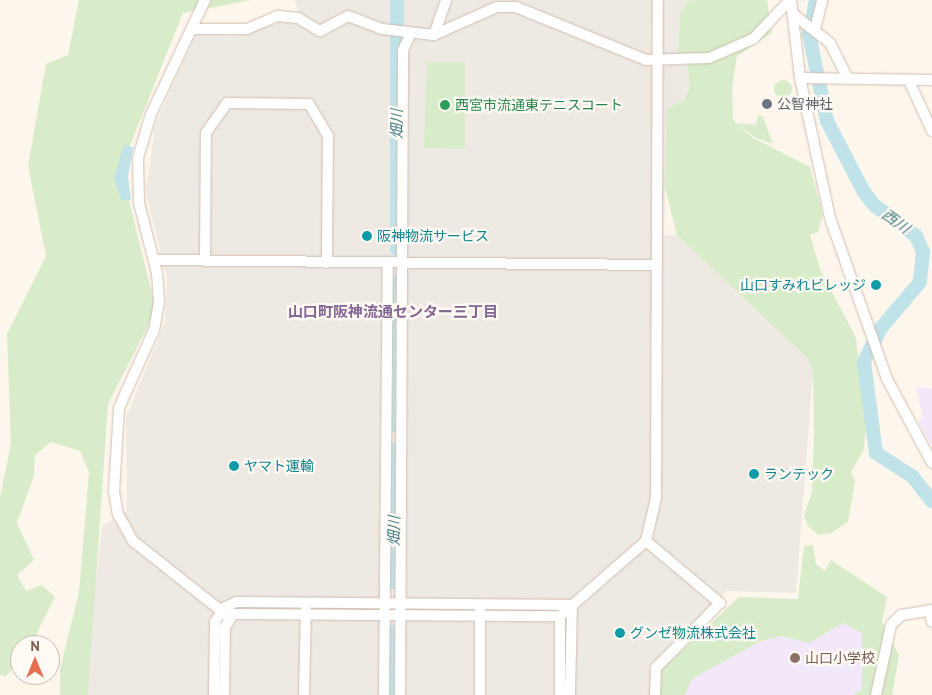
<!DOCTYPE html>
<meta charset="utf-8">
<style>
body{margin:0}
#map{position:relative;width:932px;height:695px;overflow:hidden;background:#fdf6ec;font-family:"PT Sans","Noto Sans JP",sans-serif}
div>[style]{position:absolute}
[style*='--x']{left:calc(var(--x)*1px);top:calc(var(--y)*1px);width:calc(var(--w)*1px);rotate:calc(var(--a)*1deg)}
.industrial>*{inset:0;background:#efe9e4}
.education>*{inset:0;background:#f3e8fa}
.green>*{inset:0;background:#d8ecc9}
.round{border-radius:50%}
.water>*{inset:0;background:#bfe3e8}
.river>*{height:14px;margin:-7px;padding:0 7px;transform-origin:7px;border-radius:7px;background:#bfe3e8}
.roads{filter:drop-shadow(0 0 1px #d1beb0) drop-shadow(0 0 1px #d1beb0)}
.minor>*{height:10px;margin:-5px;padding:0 5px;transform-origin:5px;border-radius:5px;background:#fff}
.dots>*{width:14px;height:14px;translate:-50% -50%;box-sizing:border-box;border:2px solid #fffaf3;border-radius:50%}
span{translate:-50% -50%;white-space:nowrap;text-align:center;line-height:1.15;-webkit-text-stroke:4.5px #fffaf3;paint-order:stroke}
.worship-label{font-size:14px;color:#5b616d}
.left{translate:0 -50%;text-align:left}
.leisure-label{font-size:14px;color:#27864d}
.culture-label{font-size:14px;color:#0d838f}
.right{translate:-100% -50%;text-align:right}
.education-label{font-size:14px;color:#785e54}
.water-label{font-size:15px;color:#437c86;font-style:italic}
.neighbourhood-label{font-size:15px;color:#846695;font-weight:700}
.north{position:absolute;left:10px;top:635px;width:50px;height:50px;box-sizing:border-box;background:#fffaf3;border:1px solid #cabbb1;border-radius:50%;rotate:0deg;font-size:14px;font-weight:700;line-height:20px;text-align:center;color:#7a5c4d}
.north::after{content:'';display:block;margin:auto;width:18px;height:22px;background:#e76f51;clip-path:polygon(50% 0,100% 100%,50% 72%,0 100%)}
</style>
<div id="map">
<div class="industrial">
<i style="clip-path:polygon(295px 0,691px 0,680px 12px,678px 54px,687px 64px,690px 86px,685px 99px,667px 108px,664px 235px,677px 235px,808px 359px,813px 372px,796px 593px,726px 591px,716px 605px,650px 665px,650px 695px,83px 695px,102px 526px,127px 511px,126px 418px,165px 322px,167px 278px,146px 192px,155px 125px,196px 34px,235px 36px,255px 31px,299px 14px)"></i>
</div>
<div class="education">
<i style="clip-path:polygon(916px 387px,932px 389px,932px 447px,918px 421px,923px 418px)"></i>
<i style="clip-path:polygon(843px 623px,862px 632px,862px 690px,853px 695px,685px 695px,692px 679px,759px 642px,781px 636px,809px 643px)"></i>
</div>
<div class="green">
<i style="clip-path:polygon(79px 0,251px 0,183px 13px,121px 168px,156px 310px,108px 404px,88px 695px,60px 695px,60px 669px,79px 593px,89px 472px,80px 451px,51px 442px,35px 455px,34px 476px,17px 523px,34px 560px,17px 575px,26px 591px,42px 585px,55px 597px,31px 645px,20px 645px,20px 662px,5px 677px,0 674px,0 497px,11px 444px,7px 334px,46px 256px,28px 166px,46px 64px,68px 55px)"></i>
<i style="clip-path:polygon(691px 0,767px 0,772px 33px,737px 56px,732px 87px,733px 120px,753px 138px,810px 167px,823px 215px,818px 232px,810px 235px,820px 269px,856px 338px,866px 426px,864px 449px,851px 472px,855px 481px,848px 522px,831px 533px,819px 535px,807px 525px,804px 515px,812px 492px,814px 432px,813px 372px,808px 359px,677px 235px,665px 188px,667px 108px,685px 99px,690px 86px,687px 64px,678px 54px,680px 12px)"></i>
<i style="clip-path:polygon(427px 62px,465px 62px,465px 149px,424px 148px)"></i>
<i class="round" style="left:774px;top:80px;width:18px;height:18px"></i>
<i style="clip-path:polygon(758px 115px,763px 117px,773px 144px,754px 137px,737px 123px,756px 125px)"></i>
<i style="clip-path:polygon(813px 545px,816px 564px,825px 571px,831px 560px,887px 597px,882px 623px,899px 655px,892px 695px,853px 695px,862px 689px,862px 633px,843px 623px,809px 643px,781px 636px,759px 642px,692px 679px,685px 695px,660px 695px,659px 672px,739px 597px,798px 599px,804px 546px)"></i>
</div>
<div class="water">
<i style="clip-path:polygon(124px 145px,133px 147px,128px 177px,131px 200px,121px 200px,114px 178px)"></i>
</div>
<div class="river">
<i style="--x:816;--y:0;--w:35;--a:102"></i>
<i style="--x:809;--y:34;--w:89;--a:78.3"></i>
<i style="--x:827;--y:121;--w:80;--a:62.5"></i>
<i style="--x:864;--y:192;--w:16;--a:52"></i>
<i style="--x:874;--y:205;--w:52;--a:36.4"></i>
<i style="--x:916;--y:236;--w:17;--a:66"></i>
<i style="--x:923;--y:252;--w:30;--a:96"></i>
<i style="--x:920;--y:282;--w:60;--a:130.3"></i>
<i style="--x:881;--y:328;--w:38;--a:117"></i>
<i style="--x:864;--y:362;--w:92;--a:82.5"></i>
<i style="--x:876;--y:453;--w:44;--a:33"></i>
<i style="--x:913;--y:477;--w:31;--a:52"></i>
<i style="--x:397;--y:249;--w:249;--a:-90"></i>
<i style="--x:395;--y:425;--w:143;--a:-89.6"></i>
<i style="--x:393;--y:582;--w:132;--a:-89.6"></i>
<i style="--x:392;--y:695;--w:63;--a:-89.1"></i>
</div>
<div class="roads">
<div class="minor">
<i style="--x:205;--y:0;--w:126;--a:115.3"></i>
<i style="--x:151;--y:114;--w:46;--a:106.5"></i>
<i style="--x:138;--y:158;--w:45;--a:88.7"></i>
<i style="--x:139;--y:203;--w:72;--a:75.6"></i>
<i style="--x:157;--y:273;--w:29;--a:86"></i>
<i style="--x:159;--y:302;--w:28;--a:100"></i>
<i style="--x:154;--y:330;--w:85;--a:114.2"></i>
<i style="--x:119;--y:408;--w:84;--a:93.4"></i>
<i style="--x:114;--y:492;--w:22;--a:80"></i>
<i style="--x:118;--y:514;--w:31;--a:61"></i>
<i style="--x:133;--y:541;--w:122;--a:38.4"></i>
<i style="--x:791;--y:0;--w:79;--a:83.4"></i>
<i style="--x:800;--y:78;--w:143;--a:77.9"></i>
<i style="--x:830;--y:218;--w:171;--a:70.5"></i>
<i style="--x:887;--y:379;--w:95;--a:61.8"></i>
<i style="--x:793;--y:14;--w:47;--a:38.1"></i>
<i style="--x:830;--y:43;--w:40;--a:63.4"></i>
<i style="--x:192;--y:29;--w:55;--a:0"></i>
<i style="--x:247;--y:29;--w:34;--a:-23"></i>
<i style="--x:278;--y:16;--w:20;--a:6"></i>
<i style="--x:298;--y:18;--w:26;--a:31"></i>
<i style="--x:320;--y:31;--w:32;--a:-28"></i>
<i style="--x:348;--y:16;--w:36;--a:21"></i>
<i style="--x:382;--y:29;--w:52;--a:6.6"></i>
<i style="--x:434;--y:35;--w:69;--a:-24"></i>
<i style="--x:497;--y:7;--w:19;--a:0"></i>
<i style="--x:516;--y:7;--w:140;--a:22.2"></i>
<i style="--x:646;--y:60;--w:63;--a:-1.8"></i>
<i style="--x:709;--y:58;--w:48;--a:-23.4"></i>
<i style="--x:753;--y:39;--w:54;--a:-46.5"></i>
<i style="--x:815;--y:29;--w:30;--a:-76"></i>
<i style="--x:434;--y:35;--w:37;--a:-71"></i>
<i style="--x:800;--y:78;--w:132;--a:0.9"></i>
<i style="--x:909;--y:81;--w:55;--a:65.3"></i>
<i style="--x:154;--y:260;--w:503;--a:0.57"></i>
<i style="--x:205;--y:261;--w:128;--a:-89.6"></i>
<i style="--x:206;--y:133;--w:37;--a:-55"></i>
<i style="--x:227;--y:103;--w:82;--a:0.7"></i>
<i style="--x:309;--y:104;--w:37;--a:59"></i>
<i style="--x:328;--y:136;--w:127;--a:90.5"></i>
<i style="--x:646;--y:541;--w:97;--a:40"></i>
<i style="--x:720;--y:603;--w:91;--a:134.6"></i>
<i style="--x:656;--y:668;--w:27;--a:92"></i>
<i style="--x:929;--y:610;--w:12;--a:76"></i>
<i style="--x:214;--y:695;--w:73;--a:-89.2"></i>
<i style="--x:215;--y:622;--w:18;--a:-56"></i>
<i style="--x:225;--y:607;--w:13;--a:-23"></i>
<i style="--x:237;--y:602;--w:335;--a:0.5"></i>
<i style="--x:572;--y:605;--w:90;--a:91.3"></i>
<i style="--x:224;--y:695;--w:68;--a:-89.2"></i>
<i style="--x:225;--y:627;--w:15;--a:-58"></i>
<i style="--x:233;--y:614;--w:327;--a:0.4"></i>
<i style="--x:560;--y:616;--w:114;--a:-41.1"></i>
<i style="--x:646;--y:541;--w:44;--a:-76.9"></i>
<i style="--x:656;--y:498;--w:498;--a:-89.8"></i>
<i style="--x:304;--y:695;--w:86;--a:-88.7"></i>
<i style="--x:384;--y:695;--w:431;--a:-89.5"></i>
<i style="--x:400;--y:695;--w:645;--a:-89.73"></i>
<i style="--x:403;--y:50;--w:19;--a:-65"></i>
<i style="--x:480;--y:695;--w:85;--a:-90"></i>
<i style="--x:560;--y:695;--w:79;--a:-90"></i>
<i style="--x:876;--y:695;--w:72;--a:-77.9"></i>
<i style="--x:891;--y:625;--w:14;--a:-45"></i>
<i style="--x:901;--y:615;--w:31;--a:-9"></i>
</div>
</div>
<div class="dots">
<i style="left:767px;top:104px;background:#6b7280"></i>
<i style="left:445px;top:105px;background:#2e9e5b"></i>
<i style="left:367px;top:236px;background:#0f9aa8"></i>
<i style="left:876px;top:285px;background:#0f9aa8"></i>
<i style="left:234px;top:466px;background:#0f9aa8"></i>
<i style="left:754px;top:474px;background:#0f9aa8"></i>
<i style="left:620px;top:633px;background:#0f9aa8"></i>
<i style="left:795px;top:658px;background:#8d6e63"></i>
</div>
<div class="worship-label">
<span class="left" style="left:777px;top:104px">公智神社</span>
</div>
<div class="leisure-label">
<span class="left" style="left:455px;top:105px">西宮市流通東テニスコート</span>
</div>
<div class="culture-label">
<span class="left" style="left:377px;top:236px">阪神物流サービス</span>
<span class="right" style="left:866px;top:285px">山口すみれビレッジ</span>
<span class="left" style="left:244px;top:466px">ヤマト運輸</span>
<span class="left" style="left:764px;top:474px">ランテック</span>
<span class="left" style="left:630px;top:633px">グンゼ物流株式会社</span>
</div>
<div class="education-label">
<span class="left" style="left:805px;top:658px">山口小学校</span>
</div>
<div class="water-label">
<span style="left:397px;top:124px;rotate:-90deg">畑川</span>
<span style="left:896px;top:221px;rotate:36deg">西川</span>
<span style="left:394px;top:531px;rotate:-89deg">畑川</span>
</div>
<div class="neighbourhood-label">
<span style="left:393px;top:312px">山口町阪神流通センター三丁目</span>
</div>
<div class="north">N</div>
</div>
